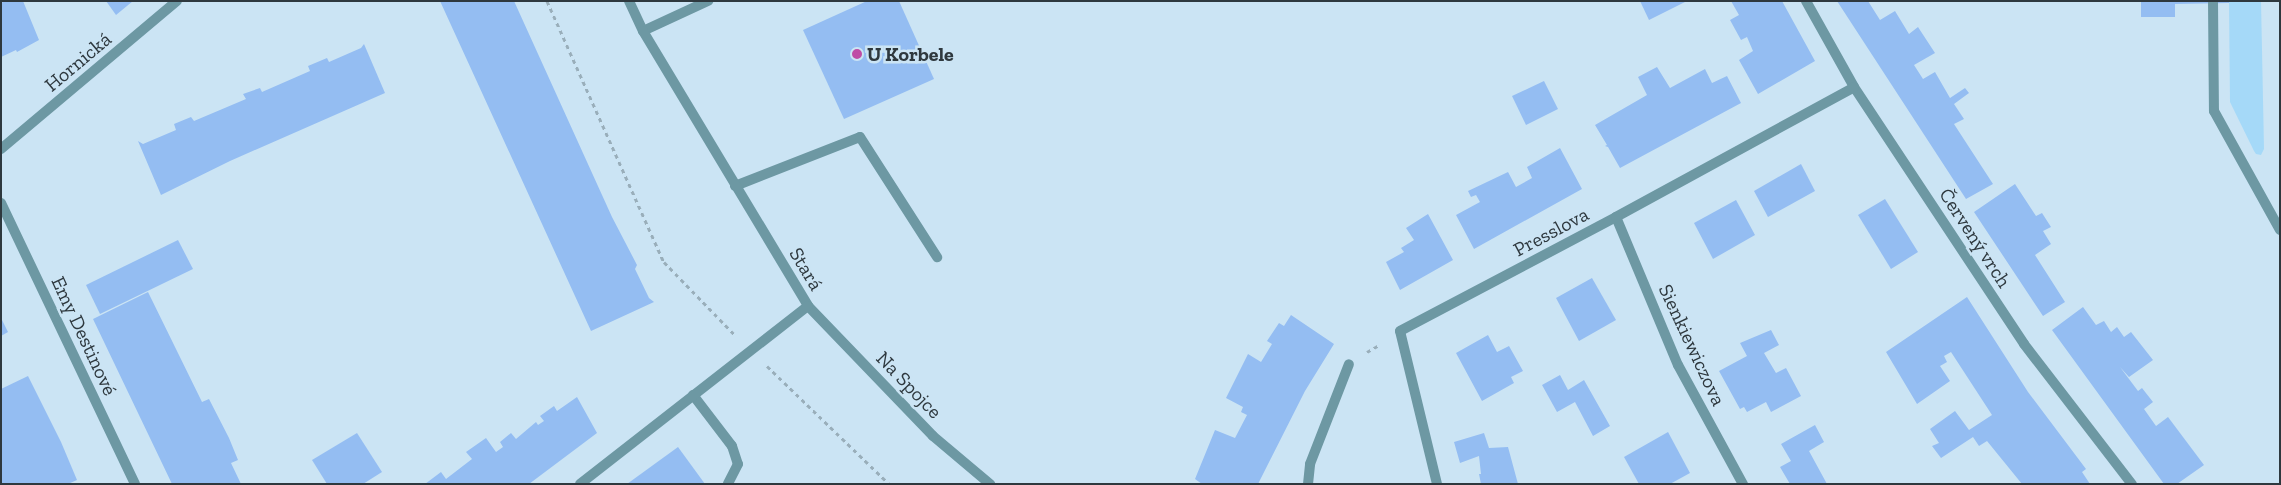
<!DOCTYPE html>
<meta charset="utf-8">
<style>
body{margin:0}
#map{position:relative;width:2281px;height:485px;overflow:hidden;background:#cbe4f4;font-family:"Zilla Slab",serif}
div>[style]{position:absolute}
[style*='--x']{left:calc(var(--x)*1px);top:calc(var(--y)*1px);width:calc(var(--w)*1px);rotate:calc(var(--a)*1deg)}
.green>*{inset:0;background:#a5d9f8}
.building>*{inset:0;background:#94bdf2}
.path>*{height:3px;margin-top:-1.5px;transform-origin:0;background:repeating-linear-gradient(90deg,#99aeba 0 4px,transparent 0 8px)}
.service>*{height:10px;margin:-5px;padding:0 5px;transform-origin:5px;border-radius:5px;background:#6d98a3}
.minor>*{height:10px;margin:-5px;padding:0 5px;transform-origin:5px;border-radius:5px;background:#6d98a3}
.dots>*{width:14px;height:14px;translate:-50% -50%;box-sizing:border-box;border:2px solid #cbe4f4;border-radius:50%}
span{translate:-50% -50%;white-space:nowrap;text-align:center;line-height:1.15;-webkit-text-stroke:5px #cbe4f4;paint-order:stroke}
.poi-label{font-size:20px;color:#2e383e;font-weight:700}
.left{translate:0 -50%;text-align:left}
.street-label{font-size:20px;color:#2e383e}
.frame{position:absolute;inset:0;border:2px solid #2e383e;pointer-events:none}
</style>
<div id="map">
<div class="green">
<i style="clip-path:polygon(2229px 1px,2261px 1px,2264px 149px,2261px 155px,2256px 154px,2254px 151px,2230px 102px)"></i>
</div>
<div class="building">
<i style="clip-path:polygon(5px 1px,23px 1px,39px 40px,17px 52px,16px 50px,1px 57px,1px 3px)"></i>
<i style="clip-path:polygon(106px 1px,133px 1px,116px 15px)"></i>
<i style="clip-path:polygon(440px 1px,514px 1px,612px 217px,637px 265px,635px 269px,649px 298px,654px 302px,591px 331px)"></i>
<i style="clip-path:polygon(867px 1px,899px 1px,934px 79px,844px 119px,803px 30px)"></i>
<i style="clip-path:polygon(1640px 1px,1687px 1px,1649px 20px)"></i>
<i style="clip-path:polygon(1731px 1px,1782px 1px,1815px 61px,1758px 94px,1739px 60px,1753px 51px,1747px 37px,1741px 40px,1730px 20px,1739px 15px)"></i>
<i style="clip-path:polygon(1837px 1px,1868px 1px,1880px 20px,1895px 11px,1909px 34px,1918px 27px,1935px 53px,1914px 65px,1923px 79px,1935px 72px,1950px 98px,1965px 88px,1969px 93px,1954px 104px,1964px 119px,1954px 124px,1993px 184px,1966px 199px)"></i>
<i style="clip-path:polygon(2141px 1px,2229px 1px,2229px 3px,2175px 4px,2175px 17px,2141px 17px)"></i>
<i style="clip-path:polygon(364px 44px,385px 93px,230px 161px,161px 195px,138px 141px,143px 144px,176px 130px,174px 124px,191px 117px,194px 121px,246px 99px,243px 94px,260px 88px,262px 92px,310px 71px,308px 66px,327px 58px,329px 62px,361px 48px)"></i>
<i style="clip-path:polygon(1657px 67px,1670px 88px,1705px 69px,1712px 83px,1727px 76px,1741px 103px,1620px 168px,1608px 147px,1605px 146px,1607px 145px,1595px 125px,1647px 95px,1638px 77px)"></i>
<i style="clip-path:polygon(1544px 81px,1558px 109px,1526px 125px,1512px 96px)"></i>
<i style="clip-path:polygon(1560px 148px,1582px 189px,1474px 249px,1456px 215px,1480px 202px,1476px 195px,1471px 197px,1468px 191px,1508px 172px,1516px 187px,1532px 178px,1527px 167px)"></i>
<i style="clip-path:polygon(1801px 164px,1815px 191px,1768px 217px,1754px 191px)"></i>
<i style="clip-path:polygon(2015px 184px,2036px 216px,2042px 213px,2051px 227px,2043px 231px,2051px 244px,2035px 255px,2065px 302px,2043px 316px,1974px 212px)"></i>
<i style="clip-path:polygon(1885px 199px,1918px 252px,1891px 269px,1858px 215px)"></i>
<i style="clip-path:polygon(1736px 200px,1755px 235px,1713px 259px,1694px 223px)"></i>
<i style="clip-path:polygon(1428px 214px,1453px 260px,1400px 290px,1386px 262px,1404px 252px,1401px 248px,1414px 240px,1406px 228px)"></i>
<i style="clip-path:polygon(178px 240px,193px 269px,100px 314px,86px 285px)"></i>
<i style="clip-path:polygon(1592px 278px,1616px 320px,1579px 341px,1556px 298px)"></i>
<i style="clip-path:polygon(148px 292px,202px 402px,209px 399px,229px 438px,238px 460px,231px 463px,241px 484px,172px 484px,93px 319px)"></i>
<i style="clip-path:polygon(1967px 297px,2028px 392px,2086px 469px,2082px 472px,2090px 484px,2022px 484px,1987px 441px,1979px 446px,1973px 437px,1941px 458px,1932px 446px,1939px 443px,1930px 429px,1955px 411px,1969px 430px,1992px 415px,1951px 352px,1944px 356px,1947px 362px,1940px 366px,1950px 381px,1917px 404px,1886px 352px)"></i>
<i style="clip-path:polygon(2083px 307px,2096px 325px,2104px 321px,2111px 332px,2117px 327px,2124px 337px,2131px 332px,2153px 360px,2129px 377px,2120px 367px,2138px 391px,2142px 388px,2153px 402px,2144px 409px,2156px 426px,2168px 417px,2204px 465px,2177px 484px,2164px 484px,2052px 330px)"></i>
<i style="clip-path:polygon(1291px 315px,1334px 344px,1305px 391px,1258px 484px,1202px 484px,1195px 479px,1215px 430px,1235px 438px,1247px 415px,1241px 412px,1243px 407px,1226px 398px,1248px 354px,1261px 362px,1272px 344px,1267px 341px,1279px 323px,1284px 326px)"></i>
<i style="clip-path:polygon(1px 318px,8px 332px,1px 336px)"></i>
<i style="clip-path:polygon(1771px 330px,1779px 345px,1764px 353px,1776px 373px,1786px 368px,1801px 396px,1771px 412px,1766px 402px,1747px 412px,1744px 407px,1740px 409px,1719px 371px,1747px 356px,1740px 343px)"></i>
<i style="clip-path:polygon(1488px 335px,1497px 352px,1509px 346px,1523px 371px,1511px 377px,1514px 383px,1482px 401px,1456px 353px)"></i>
<i style="clip-path:polygon(1560px 375px,1568px 390px,1584px 380px,1610px 426px,1593px 436px,1575px 402px,1557px 412px,1542px 385px)"></i>
<i style="clip-path:polygon(28px 376px,61px 442px,77px 480px,68px 484px,1px 484px,1px 389px)"></i>
<i style="clip-path:polygon(577px 397px,597px 433px,529px 484px,425px 484px,441px 472px,446px 479px,472px 459px,466px 452px,486px 438px,496px 452px,503px 447px,500px 442px,511px 433px,516px 439px,536px 422px,538px 425px,544px 421px,540px 416px,554px 406px,557px 411px)"></i>
<i style="clip-path:polygon(1815px 425px,1824px 442px,1809px 451px,1827px 484px,1790px 484px,1780px 467px,1791px 461px,1781px 444px)"></i>
<i style="clip-path:polygon(1668px 432px,1690px 473px,1670px 484px,1639px 484px,1624px 457px)"></i>
<i style="clip-path:polygon(357px 433px,382px 472px,363px 484px,327px 484px,312px 460px)"></i>
<i style="clip-path:polygon(1484px 433px,1489px 448px,1508px 447px,1518px 484px,1481px 484px,1479px 474px,1481px 474px,1479px 456px,1460px 463px,1454px 442px)"></i>
<i style="clip-path:polygon(678px 447px,705px 484px,627px 484px)"></i>
</div>
<div class="path">
<i style="--x:547;--y:1;--w:286;--a:65.9"></i>
<i style="--x:664;--y:262;--w:100;--a:45.8"></i>
<i style="--x:1367;--y:352;--w:14;--a:-30"></i>
<i style="--x:767;--y:366;--w:170;--a:44"></i>
</div>
<div class="service">
<i style="--x:2213;--y:1;--w:110;--a:89.5"></i>
<i style="--x:2214;--y:111;--w:136;--a:61"></i>
<i style="--x:643;--y:31;--w:72;--a:-24.8"></i>
<i style="--x:735;--y:186;--w:134;--a:-21.4"></i>
<i style="--x:860;--y:137;--w:143;--a:57.3"></i>
<i style="--x:693;--y:395;--w:64;--a:52.6"></i>
<i style="--x:732;--y:446;--w:19;--a:72"></i>
<i style="--x:738;--y:464;--w:22;--a:117"></i>
</div>
<div class="minor">
<i style="--x:629;--y:1;--w:33;--a:65"></i>
<i style="--x:643;--y:31;--w:321;--a:59"></i>
<i style="--x:808;--y:306;--w:180;--a:46.1"></i>
<i style="--x:933;--y:436;--w:75;--a:40.1"></i>
<i style="--x:1806;--y:1;--w:98;--a:60.8"></i>
<i style="--x:1854;--y:87;--w:308;--a:56.5"></i>
<i style="--x:2024;--y:344;--w:177;--a:52.4"></i>
<i style="--x:1;--y:149;--w:230;--a:-40.1"></i>
<i style="--x:1;--y:203;--w:311;--a:64.5"></i>
<i style="--x:1616;--y:217;--w:160;--a:67.3"></i>
<i style="--x:1678;--y:365;--w:136;--a:61.4"></i>
<i style="--x:580;--y:484;--w:289;--a:-38"></i>
<i style="--x:1308;--y:484;--w:20;--a:-84"></i>
<i style="--x:1310;--y:464;--w:107;--a:-68.7"></i>
<i style="--x:1437;--y:484;--w:157;--a:-103.6"></i>
<i style="--x:1400;--y:331;--w:244;--a:-27.8"></i>
<i style="--x:1616;--y:217;--w:271;--a:-28.6"></i>
</div>
<div class="dots">
<i style="left:857px;top:54px;background:#bf4ca6"></i>
</div>
<div class="poi-label">
<span class="left" style="left:867px;top:54px">U Korbele</span>
</div>
<div class="street-label">
<span style="left:78px;top:62px;rotate:-40deg">Hornická</span>
<span style="left:1551px;top:232px;rotate:-28deg">Presslova</span>
<span style="left:1975px;top:238px;rotate:57deg">Červený vrch</span>
<span style="left:806px;top:269px;rotate:59deg">Stará</span>
<span style="left:84px;top:336px;rotate:65deg">Emy Destinové</span>
<span style="left:1692px;top:345px;rotate:65deg">Sienkiewiczova</span>
<span style="left:909px;top:385px;rotate:46deg">Na Spojce</span>
</div>
<div class="frame"></div>
</div>
